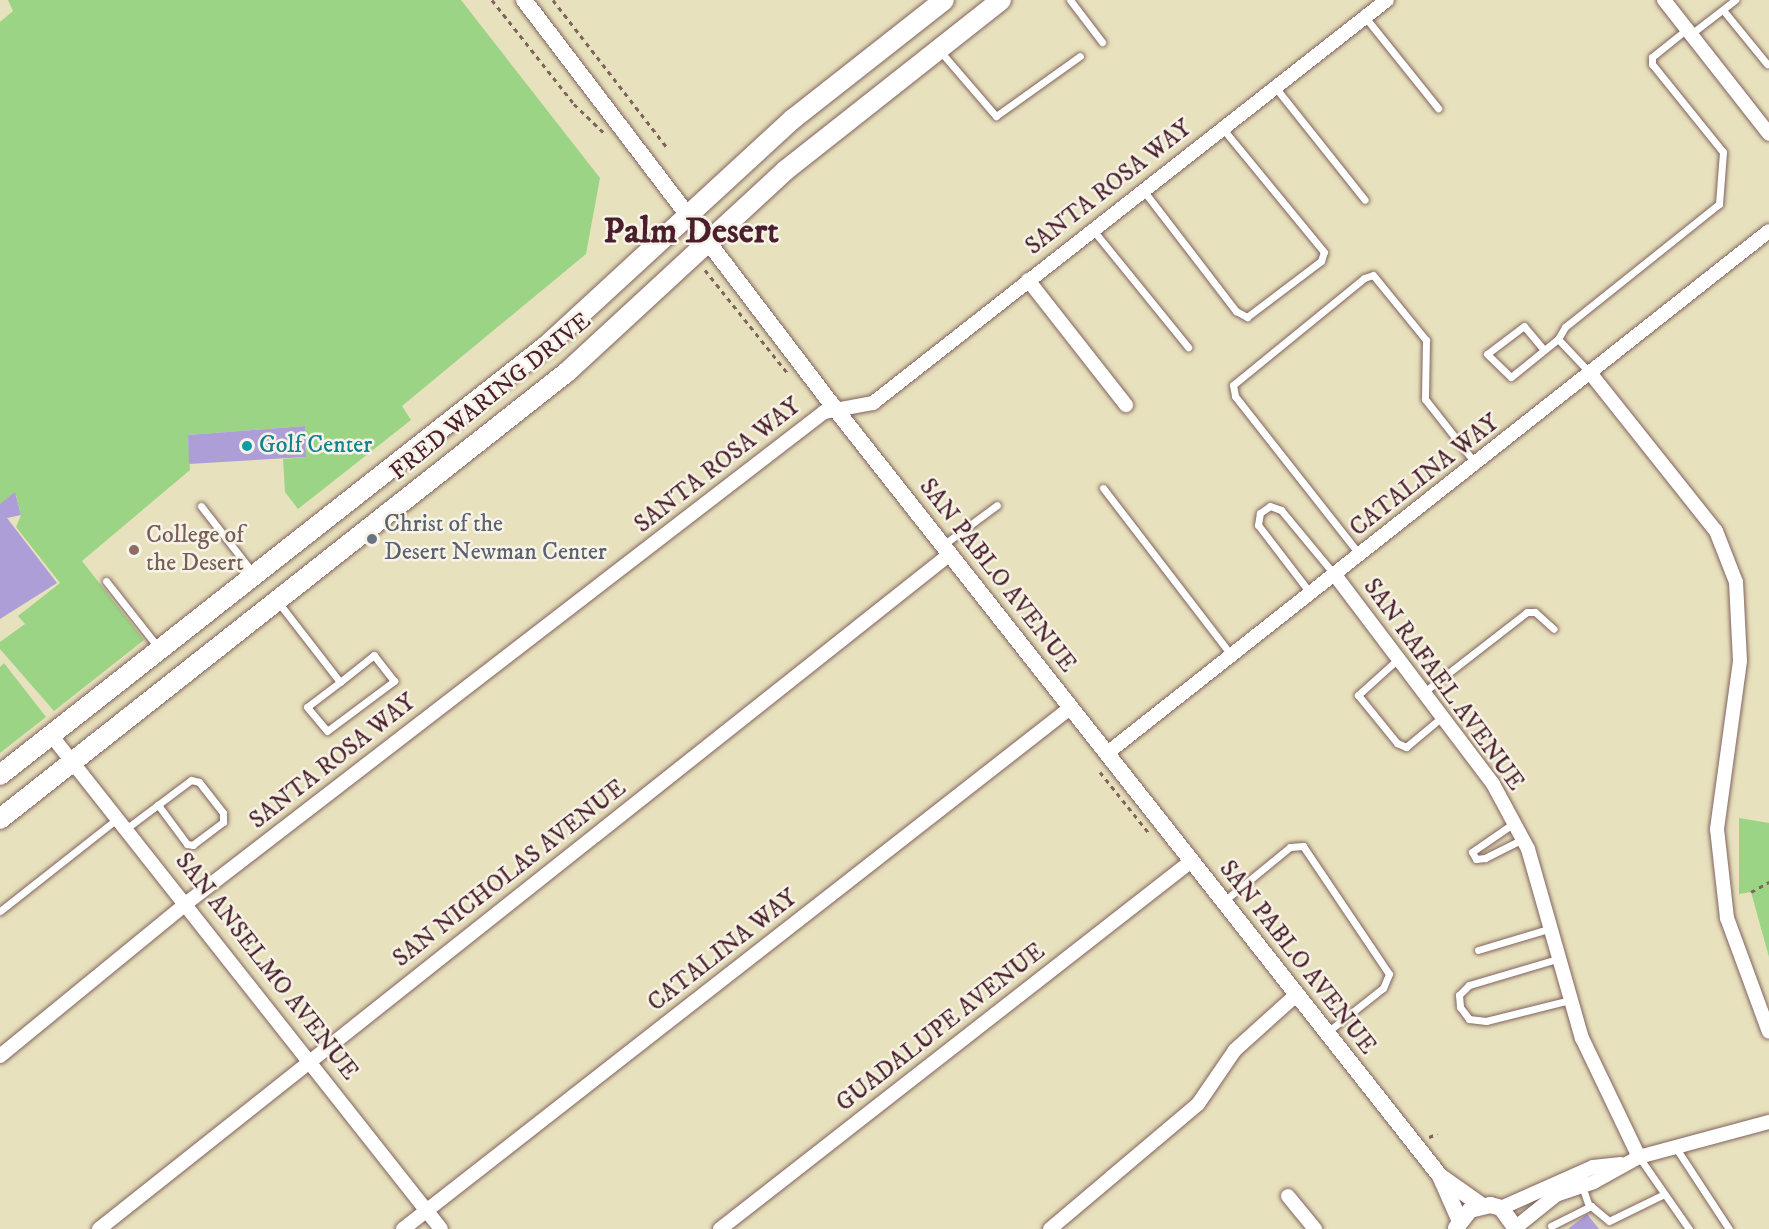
<!DOCTYPE html>
<style>
body{margin:0}
#map{position:relative;width:1769px;height:1229px;overflow:hidden;background:#e8e1bd;font-family:"IM FELL DW Pica",serif}
div>[style]{position:absolute}
[style*='--x']{left:calc(var(--x)*1px);top:calc(var(--y)*1px);width:calc(var(--w)*1px);rotate:calc(var(--a)*1deg)}
.green>*{inset:0;background:#9cd486}
.building>*{inset:0;background:#ad9ed8}
.path>*{height:3px;margin-top:-1.5px;transform-origin:0;background:repeating-linear-gradient(90deg,#81635e 0 4.5px,transparent 0 9px)}
.roads{filter:drop-shadow(0 0 2px #81635e) drop-shadow(0 0 2px #81635e)}
.service>*{height:7px;margin:-3.5px;padding:0 3.5px;transform-origin:3.5px;border-radius:3.5px;background:#fff}
.minor>*{height:14px;margin:-7px;padding:0 7px;transform-origin:7px;border-radius:7px;background:#fff}
.tertiary>*{height:16px;margin:-8px;padding:0 8px;transform-origin:8px;border-radius:8px;background:#fff}
.secondary>*{height:20px;margin:-10px;padding:0 10px;transform-origin:10px;border-radius:10px;background:#fff}
.dots>*{width:16px;height:16px;translate:-50% -50%;box-sizing:border-box;border:3px solid #f7f3e8;border-radius:50%}
span{translate:-50% -50%;white-space:nowrap;text-align:center;line-height:1.15;-webkit-text-stroke:5px #f7f3e8;paint-order:stroke}
.street-label{font-size:24px;color:#4a1f2b}
.culture-label{font-size:24px;color:#0d838f}
.left{translate:0 -50%;text-align:left}
.worship-label{font-size:24px;color:#5b616d}
.education-label{font-size:24px;color:#785e54}
.town-label{font-size:36px;color:#4a1f2b;font-weight:700}
</style>
<div id="map">
<div class="green">
<i style="clip-path:polygon(8px 0,461px 0,600px 178px,586px 254px,402px 406px,411px 420px,298px 509px,285px 492px,283px 459px,306px 457px,305px 426px,188px 435px,190px 470px,82px 561px,144px 640px,54px 711px,0 649px,0 642px,25px 624px,18px 616px,60px 583px,16px 527px,21px 515px,16px 495px,0 509px,0 22px,13px 11px)"></i>
<i style="clip-path:polygon(4px 663px,46px 717px,0 753px,0 667px)"></i>
<i style="clip-path:polygon(1739px 818px,1769px 823px,1769px 957px,1751px 892px,1739px 894px)"></i>
</div>
<div class="building">
<i style="clip-path:polygon(305px 426px,306px 457px,189px 464px,188px 435px)"></i>
<i style="clip-path:polygon(15px 492px,21px 515px,7px 518px,57px 583px,0 619px,0 504px)"></i>
<i style="clip-path:polygon(1587px 1214px,1599px 1229px,1568px 1229px)"></i>
</div>
<div class="path">
<i style="--x:492;--y:0;--w:132;--a:51.7"></i>
<i style="--x:574;--y:104;--w:42;--a:44"></i>
<i style="--x:553;--y:0;--w:188;--a:52.3"></i>
<i style="--x:705;--y:270;--w:134;--a:51.3"></i>
<i style="--x:1100;--y:772;--w:77;--a:51.3"></i>
<i style="--x:1751;--y:892;--w:21;--a:-29"></i>
<i style="--x:1429;--y:1137;--w:9;--a:-21"></i>
</div>
<div class="roads">
<div class="service">
<i style="--x:1070;--y:0;--w:53;--a:52.7"></i>
<i style="--x:1723;--y:10;--w:70;--a:50.8"></i>
<i style="--x:1365;--y:17;--w:117;--a:51.3"></i>
<i style="--x:1691;--y:34;--w:56;--a:-37.7"></i>
<i style="--x:940;--y:51;--w:86;--a:49.3"></i>
<i style="--x:996;--y:116;--w:103;--a:-35.5"></i>
<i style="--x:1275;--y:87;--w:144;--a:51.5"></i>
<i style="--x:1143;--y:190;--w:153;--a:52.5"></i>
<i style="--x:1236;--y:311;--w:13;--a:29"></i>
<i style="--x:1247;--y:317;--w:93;--a:-37.1"></i>
<i style="--x:1321;--y:261;--w:9;--a:-72"></i>
<i style="--x:1324;--y:252;--w:161;--a:-129.4"></i>
<i style="--x:1093;--y:230;--w:151;--a:50.9"></i>
<i style="--x:1558;--y:339;--w:14;--a:-60"></i>
<i style="--x:1565;--y:327;--w:197;--a:-38.6"></i>
<i style="--x:1719;--y:204;--w:52;--a:-85.6"></i>
<i style="--x:1723;--y:152;--w:113;--a:-128.9"></i>
<i style="--x:1652;--y:64;--w:7;--a:-90"></i>
<i style="--x:1652;--y:57;--w:45;--a:-38.7"></i>
<i style="--x:1544;--y:350;--w:31;--a:-130"></i>
<i style="--x:1524;--y:326;--w:46;--a:142.9"></i>
<i style="--x:1487;--y:354;--w:33;--a:44"></i>
<i style="--x:1511;--y:377;--w:60;--a:-39"></i>
<i style="--x:1558;--y:339;--w:48;--a:46.7"></i>
<i style="--x:1103;--y:488;--w:212;--a:52.5"></i>
<i style="--x:201;--y:506;--w:85;--a:52.2"></i>
<i style="--x:943;--y:545;--w:67;--a:-36.5"></i>
<i style="--x:1360;--y:555;--w:202;--a:-128.2"></i>
<i style="--x:1235;--y:396;--w:11;--a:-100"></i>
<i style="--x:1233;--y:385;--w:169;--a:-39.2"></i>
<i style="--x:1364;--y:278;--w:9;--a:-18"></i>
<i style="--x:1373;--y:275;--w:84;--a:50.8"></i>
<i style="--x:1426;--y:340;--w:59;--a:91"></i>
<i style="--x:1425;--y:399;--w:83;--a:51.9"></i>
<i style="--x:106;--y:581;--w:84;--a:51.8"></i>
<i style="--x:1311;--y:594;--w:87;--a:-127.5"></i>
<i style="--x:1258;--y:525;--w:12;--a:-81"></i>
<i style="--x:1260;--y:513;--w:12;--a:-35"></i>
<i style="--x:1270;--y:506;--w:12;--a:20"></i>
<i style="--x:1281;--y:510;--w:85;--a:50.3"></i>
<i style="--x:278;--y:602;--w:101;--a:52.2"></i>
<i style="--x:340;--y:682;--w:41;--a:142.9"></i>
<i style="--x:307;--y:707;--w:31;--a:50"></i>
<i style="--x:327;--y:731;--w:84;--a:-36.7"></i>
<i style="--x:394;--y:681;--w:33;--a:-128"></i>
<i style="--x:374;--y:655;--w:43;--a:141.5"></i>
<i style="--x:1398;--y:659;--w:54;--a:138"></i>
<i style="--x:1358;--y:695;--w:62;--a:50.9"></i>
<i style="--x:1397;--y:743;--w:10;--a:24"></i>
<i style="--x:1406;--y:747;--w:47;--a:-39.8"></i>
<i style="--x:1424;--y:692;--w:130;--a:-37.8"></i>
<i style="--x:1527;--y:612;--w:8;--a:0"></i>
<i style="--x:1535;--y:612;--w:25;--a:42"></i>
<i style="--x:1514;--y:823;--w:51;--a:145.4"></i>
<i style="--x:1472;--y:852;--w:8;--a:60"></i>
<i style="--x:1476;--y:859;--w:9;--a:-6"></i>
<i style="--x:1485;--y:858;--w:42;--a:-26.6"></i>
<i style="--x:127;--y:828;--w:80;--a:-36.9"></i>
<i style="--x:191;--y:780;--w:8;--a:14"></i>
<i style="--x:199;--y:782;--w:39;--a:52"></i>
<i style="--x:223;--y:813;--w:9;--a:90"></i>
<i style="--x:223;--y:822;--w:38;--a:143"></i>
<i style="--x:193;--y:845;--w:6;--a:-171"></i>
<i style="--x:187;--y:844;--w:49;--a:-126.6"></i>
<i style="--x:1224;--y:901;--w:85;--a:-39.3"></i>
<i style="--x:1290;--y:847;--w:13;--a:-4"></i>
<i style="--x:1303;--y:846;--w:154;--a:56.1"></i>
<i style="--x:1389;--y:974;--w:15;--a:113"></i>
<i style="--x:1383;--y:988;--w:73;--a:141.7"></i>
<i style="--x:0;--y:911;--w:150;--a:-38.2"></i>
<i style="--x:1478;--y:950;--w:73;--a:-16.7"></i>
<i style="--x:1557;--y:959;--w:92;--a:163.5"></i>
<i style="--x:1469;--y:985;--w:14;--a:135"></i>
<i style="--x:1459;--y:995;--w:12;--a:85"></i>
<i style="--x:1460;--y:1007;--w:15;--a:53"></i>
<i style="--x:1469;--y:1019;--w:17;--a:7"></i>
<i style="--x:1486;--y:1021;--w:87;--a:-14"></i>
<i style="--x:1676;--y:1148;--w:97;--a:56.8"></i>
<i style="--x:1639;--y:1157;--w:88;--a:55.2"></i>
<i style="--x:1582;--y:1186;--w:21;--a:71"></i>
<i style="--x:1551;--y:1226;--w:45;--a:-26.6"></i>
<i style="--x:1591;--y:1206;--w:23;--a:40"></i>
<i style="--x:1609;--y:1221;--w:59;--a:-26.1"></i>
</div>
<div class="minor">
<i style="--x:1664;--y:0;--w:170;--a:51.9"></i>
<i style="--x:1028;--y:280;--w:159;--a:51.9"></i>
<i style="--x:1591;--y:374;--w:201;--a:51.5"></i>
<i style="--x:1716;--y:531;--w:55;--a:68.6"></i>
<i style="--x:1736;--y:582;--w:79;--a:87.1"></i>
<i style="--x:1740;--y:661;--w:170;--a:97.8"></i>
<i style="--x:1717;--y:829;--w:90;--a:83.6"></i>
<i style="--x:1727;--y:918;--w:121;--a:69.8"></i>
<i style="--x:1335;--y:575;--w:262;--a:52.9"></i>
<i style="--x:1493;--y:784;--w:74;--a:61.7"></i>
<i style="--x:1528;--y:849;--w:197;--a:74.1"></i>
<i style="--x:1582;--y:1038;--w:132;--a:64.4"></i>
<i style="--x:51;--y:735;--w:629;--a:51.71"></i>
<i style="--x:1106;--y:754;--w:844;--a:-38.27"></i>
<i style="--x:0;--y:1056;--w:243;--a:-39.3"></i>
<i style="--x:188;--y:902;--w:803;--a:-37.61"></i>
<i style="--x:824;--y:412;--w:50;--a:-10.4"></i>
<i style="--x:873;--y:403;--w:653;--a:-38.1"></i>
<i style="--x:1288;--y:1196;--w:43;--a:50.7"></i>
<i style="--x:1501;--y:1208;--w:101;--a:-24"></i>
<i style="--x:1593;--y:1167;--w:28;--a:-6"></i>
<i style="--x:1515;--y:1228;--w:53;--a:-38.8"></i>
<i style="--x:1556;--y:1195;--w:40;--a:-18.9"></i>
<i style="--x:1594;--y:1182;--w:51;--a:-29.1"></i>
<i style="--x:1639;--y:1157;--w:135;--a:-15.1"></i>
<i style="--x:99;--y:1229;--w:1086;--a:-38.42"></i>
<i style="--x:403;--y:1229;--w:846;--a:-37.99"></i>
<i style="--x:720;--y:1229;--w:596;--a:-37.98"></i>
<i style="--x:1050;--y:1229;--w:194;--a:-40.2"></i>
<i style="--x:1198;--y:1104;--w:65;--a:-55.6"></i>
<i style="--x:1235;--y:1050;--w:81;--a:-42"></i>
</div>
<div class="tertiary">
<i style="--x:524;--y:0;--w:510;--a:52.73"></i>
<i style="--x:833;--y:406;--w:980;--a:51.75"></i>
<i style="--x:1440;--y:1176;--w:47;--a:66.2"></i>
<i style="--x:1440;--y:1176;--w:50;--a:35.3"></i>
<i style="--x:1456;--y:1228;--w:23;--a:-52"></i>
<i style="--x:1470;--y:1210;--w:21;--a:-14"></i>
<i style="--x:1490;--y:1205;--w:11;--a:15"></i>
<i style="--x:1501;--y:1208;--w:26;--a:54"></i>
</div>
<div class="secondary">
<i style="--x:0;--y:775;--w:694;--a:-38.16"></i>
<i style="--x:546;--y:346;--w:335;--a:-42.6"></i>
<i style="--x:793;--y:119;--w:192;--a:-38.2"></i>
<i style="--x:0;--y:819;--w:722;--a:-38.25"></i>
<i style="--x:567;--y:372;--w:298;--a:-42.7"></i>
<i style="--x:786;--y:170;--w:274;--a:-38.3"></i>
</div>
</div>
<div class="dots">
<i style="left:247px;top:446px;background:#0f9aa8"></i>
<i style="left:372px;top:539px;background:#6b7280"></i>
<i style="left:134px;top:550px;background:#8d6e63"></i>
</div>
<div class="street-label">
<span style="left:1109px;top:188px;rotate:-38deg">SANTA ROSA WAY</span>
<span style="left:491px;top:397px;rotate:-39deg">FRED WARING DRIVE</span>
<span style="left:718px;top:466px;rotate:-38deg">SANTA ROSA WAY</span>
<span style="left:1425px;top:476px;rotate:-38deg">CATALINA WAY</span>
<span style="left:997px;top:576px;rotate:52deg">SAN PABLO AVENUE</span>
<span style="left:1443px;top:685px;rotate:54deg">SAN RAFAEL AVENUE</span>
<span style="left:333px;top:762px;rotate:-38deg">SANTA ROSA WAY</span>
<span style="left:510px;top:874px;rotate:-38deg">SAN NICHOLAS AVENUE</span>
<span style="left:723px;top:951px;rotate:-38deg">CATALINA WAY</span>
<span style="left:1297px;top:958px;rotate:52deg">SAN PABLO AVENUE</span>
<span style="left:266px;top:967px;rotate:52deg">SAN ANSELMO AVENUE</span>
<span style="left:941px;top:1028px;rotate:-38deg">GUADALUPE AVENUE</span>
</div>
<div class="culture-label">
<span class="left" style="left:259px;top:446px">Golf Center</span>
</div>
<div class="worship-label">
<span class="left" style="left:384px;top:539px">Christ of the<br>Desert Newman Center</span>
</div>
<div class="education-label">
<span class="left" style="left:146px;top:550px">College of<br>the Desert</span>
</div>
<div class="town-label">
<span style="left:691px;top:232px">Palm Desert</span>
</div>
</div>
